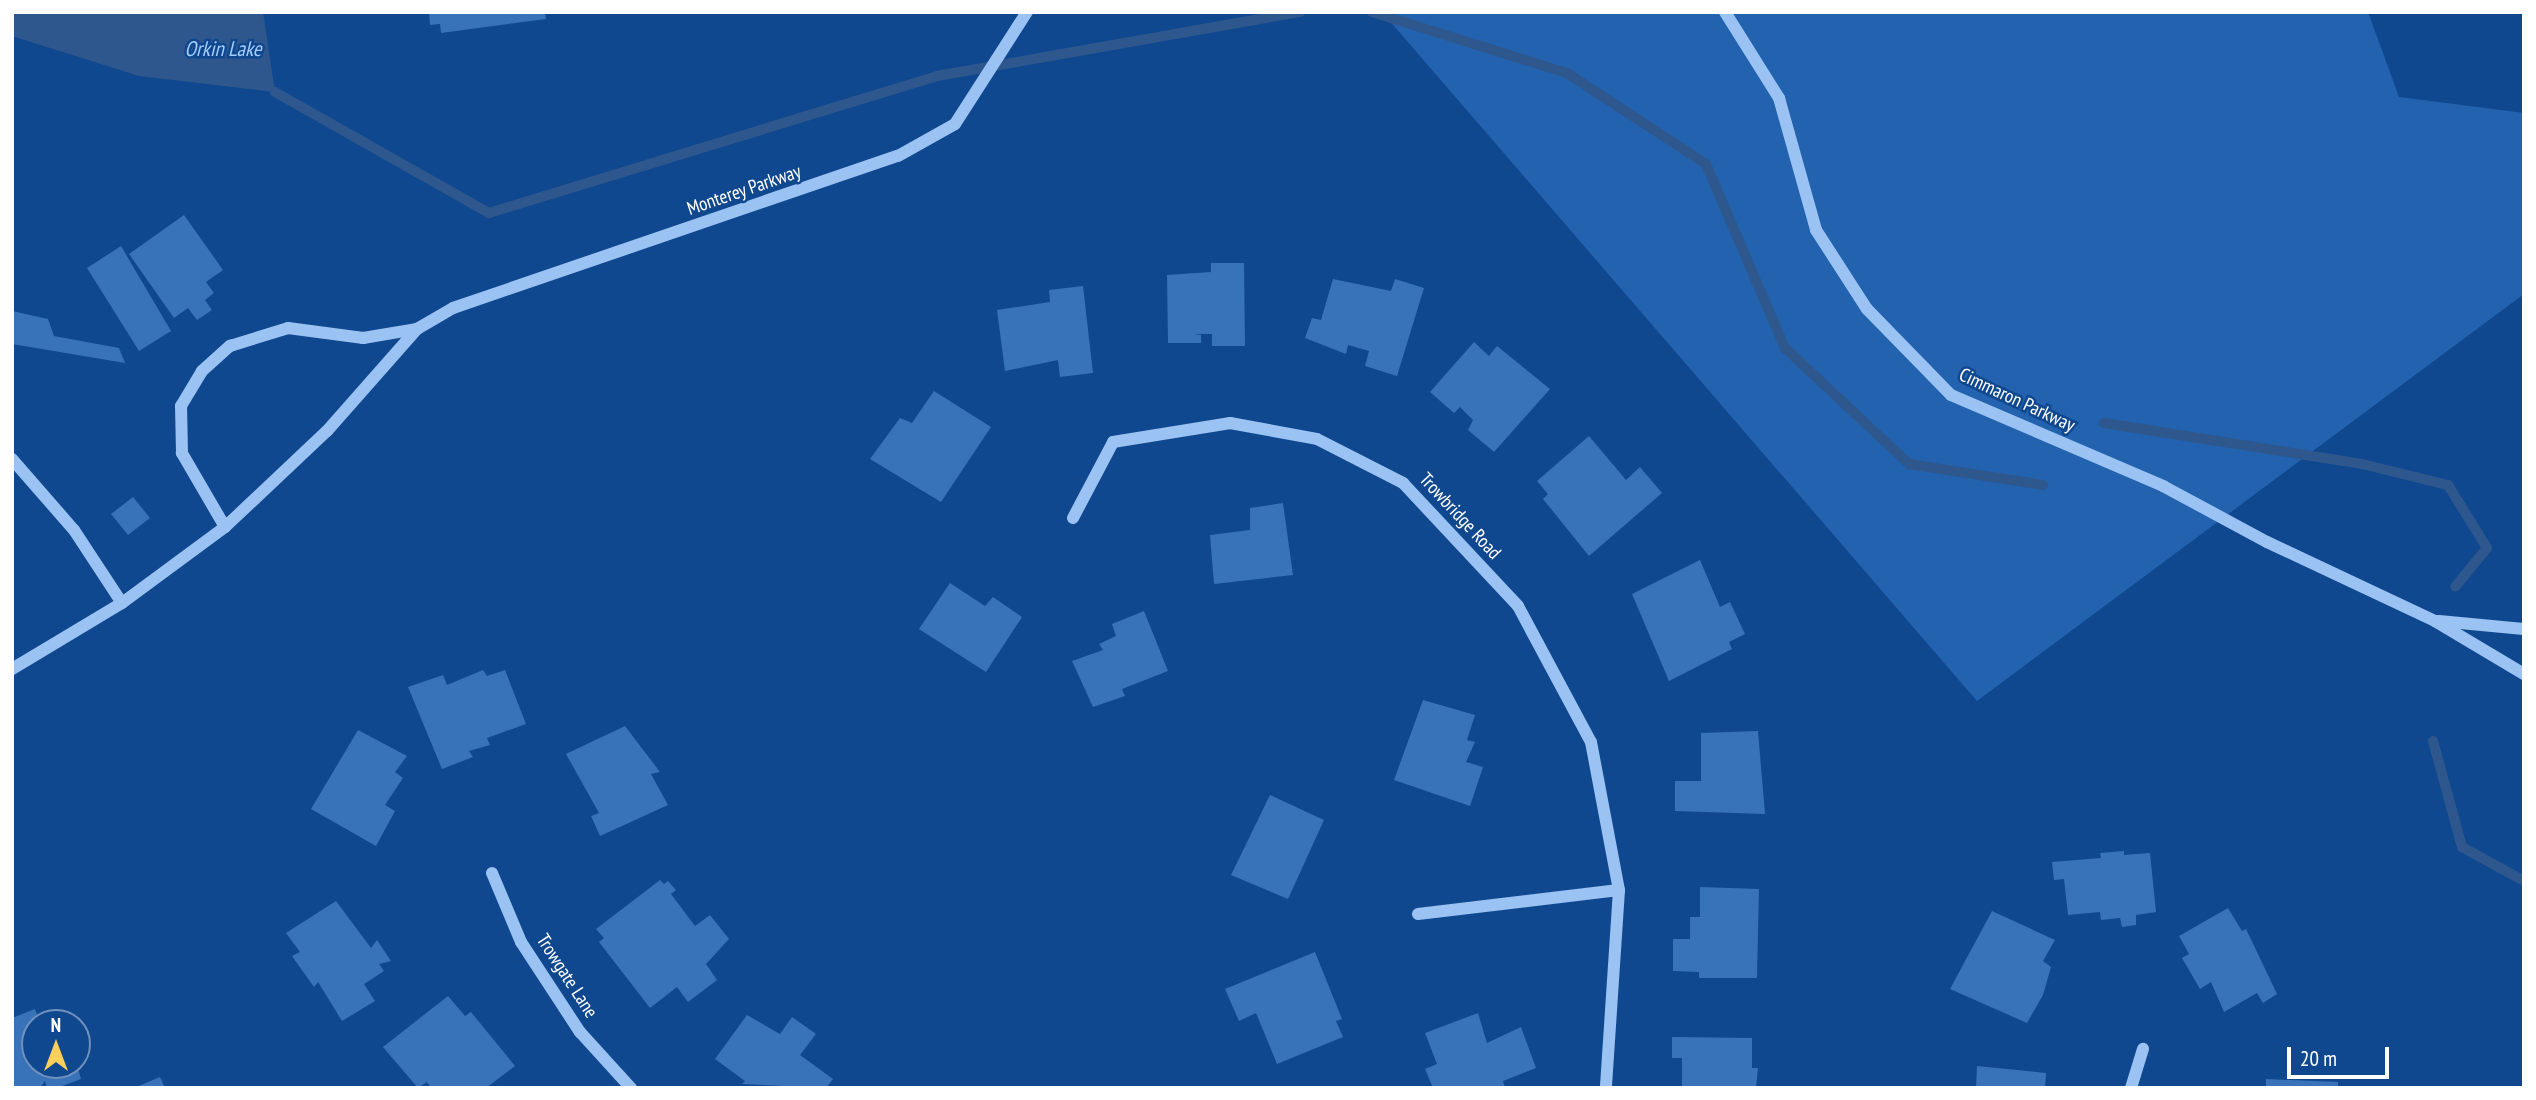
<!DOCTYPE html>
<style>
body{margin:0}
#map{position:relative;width:2536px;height:1100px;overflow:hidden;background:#10488f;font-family:"PT Sans Narrow",sans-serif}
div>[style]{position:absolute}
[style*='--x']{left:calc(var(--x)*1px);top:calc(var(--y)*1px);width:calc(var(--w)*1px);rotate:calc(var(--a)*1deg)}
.green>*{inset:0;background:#2262af}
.water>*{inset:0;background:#2e588d}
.stream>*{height:10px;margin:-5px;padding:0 5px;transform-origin:5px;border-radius:5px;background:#2e588d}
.building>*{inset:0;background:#3872b9}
.minor>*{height:12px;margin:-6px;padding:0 6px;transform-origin:6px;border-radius:6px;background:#9ac2f3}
span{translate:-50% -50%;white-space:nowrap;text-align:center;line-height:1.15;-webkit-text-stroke:5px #10488f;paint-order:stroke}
.street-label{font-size:19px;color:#fff}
.water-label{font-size:21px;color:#a5ccfa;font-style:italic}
.frame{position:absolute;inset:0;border:14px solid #fff;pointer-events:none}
.north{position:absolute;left:21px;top:1009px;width:70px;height:70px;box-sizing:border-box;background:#10488f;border:2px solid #7091bc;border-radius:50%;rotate:0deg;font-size:19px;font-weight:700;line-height:28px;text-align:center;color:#fff}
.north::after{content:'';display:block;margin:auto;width:24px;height:32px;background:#ffcf5b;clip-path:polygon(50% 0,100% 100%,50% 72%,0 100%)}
.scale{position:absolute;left:2287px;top:1047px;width:102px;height:32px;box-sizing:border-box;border:4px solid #fff;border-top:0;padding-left:9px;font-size:21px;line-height:24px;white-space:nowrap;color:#fff;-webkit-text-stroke:5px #10488f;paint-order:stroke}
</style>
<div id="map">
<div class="green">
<i style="clip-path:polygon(1382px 12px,2368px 12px,2399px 97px,2524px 113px,2524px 294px,1977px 701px)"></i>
</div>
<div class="water">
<i style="clip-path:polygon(12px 12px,263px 12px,275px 92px,139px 76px,12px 36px)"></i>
</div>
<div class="stream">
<i style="--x:1372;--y:12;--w:204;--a:17.4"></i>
<i style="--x:1567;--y:73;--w:166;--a:33.2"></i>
<i style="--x:1706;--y:164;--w:200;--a:66.8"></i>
<i style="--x:1785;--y:348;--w:170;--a:43.1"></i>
<i style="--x:1909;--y:464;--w:136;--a:8.9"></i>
<i style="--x:275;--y:92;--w:246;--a:29.5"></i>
<i style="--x:489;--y:213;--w:468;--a:-17"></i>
<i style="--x:937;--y:76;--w:369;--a:-10"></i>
<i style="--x:2104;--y:423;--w:261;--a:9"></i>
<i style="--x:2362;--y:464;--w:89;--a:13.7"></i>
<i style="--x:2448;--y:485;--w:74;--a:58.2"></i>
<i style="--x:2487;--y:548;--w:50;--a:129.4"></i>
<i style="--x:2433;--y:741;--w:110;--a:74.7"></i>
<i style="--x:2462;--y:847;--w:71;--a:28.7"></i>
</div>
<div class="building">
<i style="clip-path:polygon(429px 12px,545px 12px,546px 19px,441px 33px,440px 24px,430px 25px)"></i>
<i style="clip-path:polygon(184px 215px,223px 270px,206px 282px,214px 293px,205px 300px,212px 310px,197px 320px,188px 308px,174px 318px,129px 254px)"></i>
<i style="clip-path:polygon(121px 246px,171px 331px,139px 351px,87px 268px)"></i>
<i style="clip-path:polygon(1211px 263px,1244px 263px,1245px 346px,1212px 346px,1212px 334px,1194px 334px,1201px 335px,1201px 343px,1168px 343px,1167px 275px,1211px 272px)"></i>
<i style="clip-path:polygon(1333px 279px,1391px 291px,1395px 279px,1424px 288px,1397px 376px,1365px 366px,1369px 351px,1348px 345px,1346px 354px,1305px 338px,1312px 318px,1321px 320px)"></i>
<i style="clip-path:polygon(1083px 286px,1093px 373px,1060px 377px,1058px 360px,1005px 371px,997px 310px,1050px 302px,1049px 290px)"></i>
<i style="clip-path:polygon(12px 311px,48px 319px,54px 336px,119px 348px,125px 363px,12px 344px)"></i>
<i style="clip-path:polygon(1474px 342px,1489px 356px,1497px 346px,1550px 389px,1494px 452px,1468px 430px,1473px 420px,1460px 407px,1454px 413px,1430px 392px)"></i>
<i style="clip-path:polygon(934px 391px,991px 427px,941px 502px,870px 459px,900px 418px,912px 423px)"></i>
<i style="clip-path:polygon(1589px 436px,1626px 480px,1640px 467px,1662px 493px,1589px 556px,1543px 499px,1548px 494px,1537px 481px)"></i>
<i style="clip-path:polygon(133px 497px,150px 518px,128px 535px,111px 514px)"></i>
<i style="clip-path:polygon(1283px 503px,1293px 575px,1214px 584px,1210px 535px,1250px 530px,1250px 508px)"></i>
<i style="clip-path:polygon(1700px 560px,1720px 607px,1730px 602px,1745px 634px,1729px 642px,1732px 649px,1669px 681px,1632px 594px)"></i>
<i style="clip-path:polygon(950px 583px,985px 606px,993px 597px,1022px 617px,986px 672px,919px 629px)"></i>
<i style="clip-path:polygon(1144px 611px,1168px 671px,1122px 689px,1125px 696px,1093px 707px,1072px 661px,1103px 650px,1099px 644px,1116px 636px,1112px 624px)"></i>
<i style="clip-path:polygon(483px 670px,487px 676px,505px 670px,526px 724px,487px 738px,490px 745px,469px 751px,473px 757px,442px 769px,408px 687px,443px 675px,447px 685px)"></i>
<i style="clip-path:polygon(1423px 700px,1475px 715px,1467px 740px,1475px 742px,1466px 762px,1483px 767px,1470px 806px,1394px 780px)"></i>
<i style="clip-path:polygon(625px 726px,660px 772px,651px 774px,668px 805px,600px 836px,591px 816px,599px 813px,566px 754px)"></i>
<i style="clip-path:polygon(358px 730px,407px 756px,395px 772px,403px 778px,385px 805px,395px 811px,376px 846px,311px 809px)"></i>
<i style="clip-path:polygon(1758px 731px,1765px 814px,1675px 811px,1675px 781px,1701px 781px,1701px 733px)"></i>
<i style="clip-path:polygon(1270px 795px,1324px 820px,1288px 899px,1231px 875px)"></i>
<i style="clip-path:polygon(2124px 851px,2124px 855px,2150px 853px,2156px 912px,2136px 915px,2136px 925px,2122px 927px,2120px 918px,2101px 920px,2100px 912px,2068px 915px,2064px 879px,2054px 880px,2052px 862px,2101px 858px,2100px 853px)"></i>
<i style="clip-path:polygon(660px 880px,664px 884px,668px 881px,676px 890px,671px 894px,695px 926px,710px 915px,729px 939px,706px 964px,717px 980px,688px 1002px,677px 987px,650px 1008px,599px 942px,604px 938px,596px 929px)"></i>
<i style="clip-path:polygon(1700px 887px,1759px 889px,1757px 978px,1699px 978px,1699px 972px,1673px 971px,1673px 939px,1690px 939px,1690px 917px,1700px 917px)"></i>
<i style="clip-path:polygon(336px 901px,371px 948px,377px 940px,391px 961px,379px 964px,384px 971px,364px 984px,375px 1001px,342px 1021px,318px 982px,314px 987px,292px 956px,300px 952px,286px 933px)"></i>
<i style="clip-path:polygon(2228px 908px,2242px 931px,2246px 929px,2277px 994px,2263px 1003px,2257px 993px,2224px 1012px,2211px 982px,2200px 989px,2182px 958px,2189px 954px,2179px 936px)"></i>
<i style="clip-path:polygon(1992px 911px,2055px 940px,2043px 961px,2051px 967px,2043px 995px,2027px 1023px,1950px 989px)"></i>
<i style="clip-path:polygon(1315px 952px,1342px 1019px,1336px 1021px,1343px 1037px,1277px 1064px,1256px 1013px,1239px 1021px,1225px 989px)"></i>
<i style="clip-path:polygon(448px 996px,465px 1016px,471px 1012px,515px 1066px,486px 1088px,431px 1088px,427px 1082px,418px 1088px,383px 1047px)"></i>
<i style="clip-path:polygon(35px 1009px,40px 1023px,35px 1023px,35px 1065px,77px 1065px,81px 1079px,57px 1088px,47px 1088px,45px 1081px,40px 1088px,12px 1088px,12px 1018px)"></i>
<i style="clip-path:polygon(1478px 1013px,1487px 1043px,1521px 1027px,1536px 1068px,1503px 1081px,1505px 1088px,1433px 1088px,1425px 1069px,1437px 1064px,1425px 1033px)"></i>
<i style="clip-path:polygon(747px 1015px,780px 1034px,792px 1017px,816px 1034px,800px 1055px,833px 1079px,826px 1088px,742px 1084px,745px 1081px,715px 1059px)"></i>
<i style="clip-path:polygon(1672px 1037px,1752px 1038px,1752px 1068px,1758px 1068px,1756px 1088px,1682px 1088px,1682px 1058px,1672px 1058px)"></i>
<i style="clip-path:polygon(1977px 1066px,2046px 1073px,2045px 1088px,1976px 1088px)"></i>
<i style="clip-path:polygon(160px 1077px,165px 1088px,134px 1088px)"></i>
<i style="clip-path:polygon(2266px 1079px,2338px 1082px,2338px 1088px,2266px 1088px)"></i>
</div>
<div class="minor">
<i style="--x:1725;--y:12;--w:102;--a:57.9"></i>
<i style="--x:1779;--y:98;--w:137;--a:74.3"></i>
<i style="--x:1816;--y:230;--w:94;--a:57.2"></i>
<i style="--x:1867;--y:309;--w:120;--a:45.7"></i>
<i style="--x:1951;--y:395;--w:231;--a:23.2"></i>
<i style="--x:2163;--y:486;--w:118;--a:28.3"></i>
<i style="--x:2267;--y:542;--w:186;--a:25.2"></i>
<i style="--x:2435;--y:621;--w:104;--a:30.8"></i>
<i style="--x:12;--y:459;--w:94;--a:48.9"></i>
<i style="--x:74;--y:530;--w:87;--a:56.7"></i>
<i style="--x:1073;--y:518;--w:86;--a:-62.2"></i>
<i style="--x:1113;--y:442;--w:119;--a:-9.2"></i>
<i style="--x:1230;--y:423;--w:88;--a:10.4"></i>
<i style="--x:1317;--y:439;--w:97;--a:27.1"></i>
<i style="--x:1403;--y:483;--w:168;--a:46.9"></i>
<i style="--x:1518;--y:606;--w:154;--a:61.8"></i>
<i style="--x:1591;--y:742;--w:151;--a:79.3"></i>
<i style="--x:1619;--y:890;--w:198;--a:93.8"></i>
<i style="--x:225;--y:527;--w:86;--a:-120.2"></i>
<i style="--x:182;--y:453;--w:47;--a:-91.2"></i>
<i style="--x:181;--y:406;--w:41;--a:-59"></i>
<i style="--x:202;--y:371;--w:38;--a:-42"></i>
<i style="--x:230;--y:346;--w:61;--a:-17.2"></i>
<i style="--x:288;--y:328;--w:76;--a:7.6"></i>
<i style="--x:363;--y:338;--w:55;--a:-9.5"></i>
<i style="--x:2439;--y:621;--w:85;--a:5.4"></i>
<i style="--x:12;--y:669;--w:128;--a:-31"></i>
<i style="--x:122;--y:603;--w:128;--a:-36.4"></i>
<i style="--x:225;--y:527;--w:140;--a:-43.3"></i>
<i style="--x:327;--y:431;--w:136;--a:-48.6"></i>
<i style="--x:417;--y:329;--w:42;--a:-30.3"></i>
<i style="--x:453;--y:308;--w:470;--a:-18.9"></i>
<i style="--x:898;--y:156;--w:65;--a:-29.3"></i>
<i style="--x:955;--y:124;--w:133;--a:-57.3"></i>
<i style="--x:492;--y:873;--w:75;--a:67.2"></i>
<i style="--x:521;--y:942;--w:108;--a:56.8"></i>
<i style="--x:580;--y:1032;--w:76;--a:47.7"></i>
<i style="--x:1418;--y:914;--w:202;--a:-6.8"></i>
<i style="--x:2131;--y:1088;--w:41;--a:-72.9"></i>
</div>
<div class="street-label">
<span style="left:744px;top:190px;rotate:-19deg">Monterey Parkway</span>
<span style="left:2017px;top:400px;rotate:25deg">Cimmaron Parkway</span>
<span style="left:1460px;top:516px;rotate:47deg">Trowbridge Road</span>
<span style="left:567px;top:976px;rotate:57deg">Trowgate Lane</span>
</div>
<div class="water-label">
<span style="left:223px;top:49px">Orkin Lake</span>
</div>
<div class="frame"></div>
<div class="north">N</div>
<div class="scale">20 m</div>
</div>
